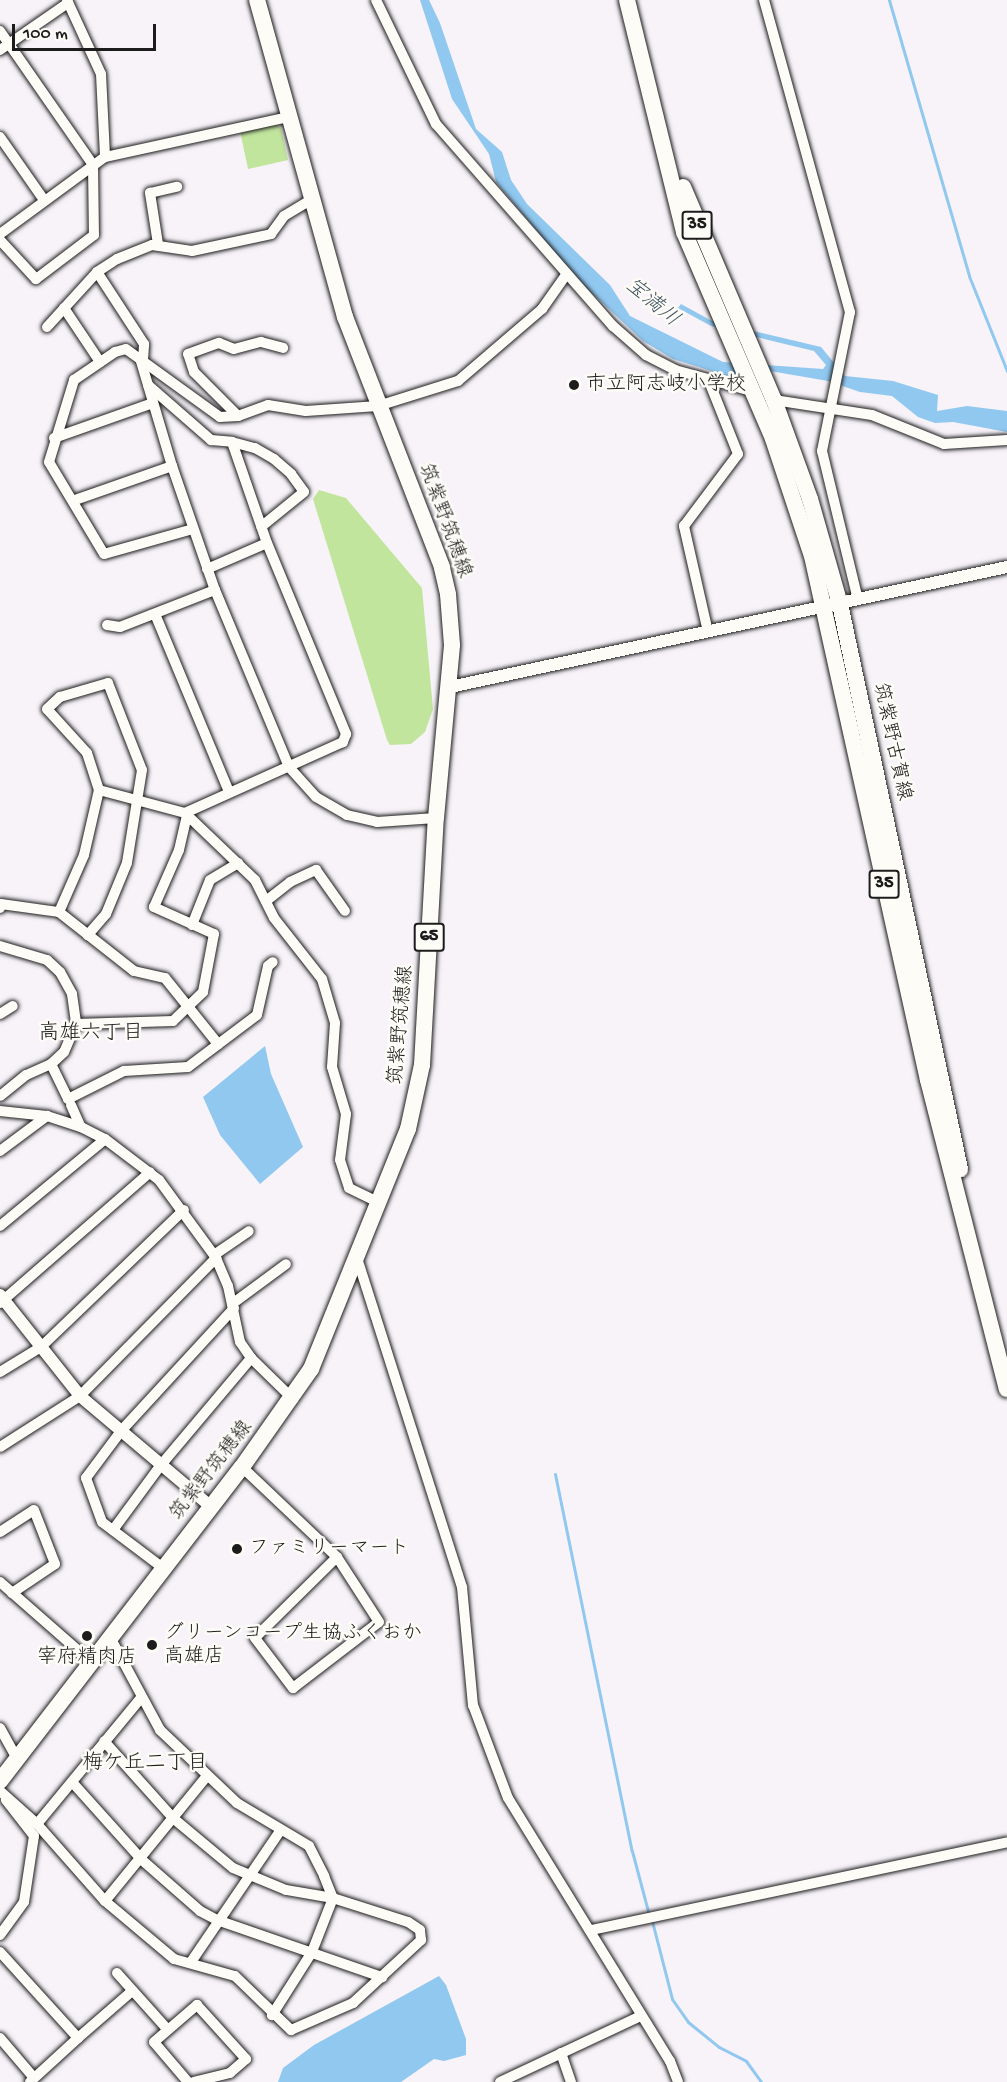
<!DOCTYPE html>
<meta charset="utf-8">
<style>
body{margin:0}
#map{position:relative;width:1007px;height:2082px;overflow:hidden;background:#f7f3f9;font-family:"Gochi Hand","Klee One",sans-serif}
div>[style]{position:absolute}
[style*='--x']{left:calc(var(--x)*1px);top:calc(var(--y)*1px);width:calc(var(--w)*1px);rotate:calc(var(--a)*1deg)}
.green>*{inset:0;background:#c2e59e}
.water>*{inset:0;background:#91c8f0}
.stream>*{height:3px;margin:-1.5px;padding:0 1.5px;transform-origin:1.5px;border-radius:1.5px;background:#91c8f0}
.roads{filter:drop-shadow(0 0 2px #1c1c1c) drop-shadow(0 0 2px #1c1c1c)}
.minor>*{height:10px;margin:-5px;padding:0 5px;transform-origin:5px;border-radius:5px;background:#fdfcf7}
.tertiary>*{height:12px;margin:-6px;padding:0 6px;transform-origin:6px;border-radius:6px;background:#fdfcf7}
.primary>*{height:16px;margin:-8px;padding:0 8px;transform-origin:8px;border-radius:8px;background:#fdfcf7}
.dots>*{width:16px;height:16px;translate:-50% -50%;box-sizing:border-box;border:3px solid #fdfcf7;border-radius:50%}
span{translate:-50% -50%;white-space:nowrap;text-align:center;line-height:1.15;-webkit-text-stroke:5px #fdfcf7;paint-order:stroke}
.shield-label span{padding:2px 4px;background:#fdfcf7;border:2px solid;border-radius:4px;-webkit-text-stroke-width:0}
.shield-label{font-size:18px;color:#1c1c1c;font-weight:700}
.poi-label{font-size:20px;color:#1c1c1c}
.left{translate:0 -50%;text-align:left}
.street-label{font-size:20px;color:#1c1c1c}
.water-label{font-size:21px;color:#455866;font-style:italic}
.neighbourhood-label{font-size:21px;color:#1c1c1c}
.scale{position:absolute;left:12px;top:24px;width:144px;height:27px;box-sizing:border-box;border:3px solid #1c1c1c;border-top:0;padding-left:8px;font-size:18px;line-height:21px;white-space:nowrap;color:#1c1c1c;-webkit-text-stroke:4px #fdfcf7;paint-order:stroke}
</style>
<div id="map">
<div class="green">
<i style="clip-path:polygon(274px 123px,281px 128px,288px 160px,248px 169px,240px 131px)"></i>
<i style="clip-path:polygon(319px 490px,346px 498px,422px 588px,433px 709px,425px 732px,411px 744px,390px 745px,387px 740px,313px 499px)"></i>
</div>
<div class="water">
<i style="clip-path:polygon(420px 0,429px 0,440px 23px,476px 129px,502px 152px,511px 180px,527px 204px,610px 285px,630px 316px,723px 362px,823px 369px,826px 365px,814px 351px,711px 326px,678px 308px,681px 304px,712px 321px,821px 347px,845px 376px,893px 381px,938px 395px,937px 411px,967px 406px,1007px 411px,1007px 432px,953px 422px,935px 423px,918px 417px,892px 396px,860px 392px,828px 381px,770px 371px,737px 379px,673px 359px,643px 341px,577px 279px,496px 182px,489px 154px,452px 99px)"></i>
<i style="clip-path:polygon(265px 1046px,271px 1074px,303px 1147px,260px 1184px,220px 1135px,203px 1097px)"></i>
<i style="clip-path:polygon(439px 1976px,446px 1985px,466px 2039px,466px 2055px,444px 2061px,434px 2059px,401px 2082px,278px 2082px,283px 2068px,314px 2045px)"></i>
</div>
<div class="stream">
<i style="--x:889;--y:0;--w:287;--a:73.8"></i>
<i style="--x:969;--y:276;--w:102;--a:68.2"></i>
<i style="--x:555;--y:1474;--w:385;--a:78.5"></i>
<i style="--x:632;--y:1851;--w:66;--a:75.1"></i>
<i style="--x:652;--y:1921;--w:81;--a:75.6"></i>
<i style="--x:672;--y:1999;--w:28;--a:55"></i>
<i style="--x:688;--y:2022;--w:40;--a:39"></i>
<i style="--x:719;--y:2047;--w:30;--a:27"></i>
<i style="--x:746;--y:2061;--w:26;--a:54"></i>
</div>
<div class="roads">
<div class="minor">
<i style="--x:67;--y:0;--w:81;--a:65.3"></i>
<i style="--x:101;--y:74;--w:83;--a:87.2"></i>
<i style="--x:376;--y:0;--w:138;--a:64.2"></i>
<i style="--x:436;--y:124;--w:269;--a:48.8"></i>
<i style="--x:613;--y:326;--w:44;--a:41.3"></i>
<i style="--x:646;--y:355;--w:33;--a:27"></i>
<i style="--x:675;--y:370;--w:80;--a:15.3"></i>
<i style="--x:764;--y:0;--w:324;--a:74.6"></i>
<i style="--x:850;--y:312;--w:142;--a:101.4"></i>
<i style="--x:822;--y:451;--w:153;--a:76.4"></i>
<i style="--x:0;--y:31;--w:163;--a:55.2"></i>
<i style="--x:93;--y:165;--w:70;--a:89.2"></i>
<i style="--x:94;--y:235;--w:73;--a:142.8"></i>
<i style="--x:36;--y:279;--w:53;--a:-132.7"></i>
<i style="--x:0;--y:50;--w:83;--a:-34.7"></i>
<i style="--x:0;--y:137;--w:77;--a:55.1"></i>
<i style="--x:0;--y:234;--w:130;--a:-36.3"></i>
<i style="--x:105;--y:157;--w:188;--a:-12.3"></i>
<i style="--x:158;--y:244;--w:52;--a:-98.9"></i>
<i style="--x:150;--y:193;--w:28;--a:-13"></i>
<i style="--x:64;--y:308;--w:65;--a:56.3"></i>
<i style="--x:47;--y:327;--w:74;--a:-47.7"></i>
<i style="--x:140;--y:358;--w:113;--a:73.5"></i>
<i style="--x:172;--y:466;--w:131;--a:70.9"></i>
<i style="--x:215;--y:590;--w:192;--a:67.3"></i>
<i style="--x:289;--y:767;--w:40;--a:48"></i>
<i style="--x:316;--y:797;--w:36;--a:30"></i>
<i style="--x:347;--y:815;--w:31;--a:13"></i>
<i style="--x:377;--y:822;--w:59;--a:-3.9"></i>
<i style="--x:143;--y:360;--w:16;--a:-86"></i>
<i style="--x:144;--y:344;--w:86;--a:-123.1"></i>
<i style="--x:97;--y:272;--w:24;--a:-33"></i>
<i style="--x:117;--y:259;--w:38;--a:-22"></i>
<i style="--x:152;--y:245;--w:40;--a:8.5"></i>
<i style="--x:192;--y:251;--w:81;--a:-12.1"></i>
<i style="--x:271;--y:234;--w:22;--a:-54"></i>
<i style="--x:284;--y:216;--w:33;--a:-31"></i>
<i style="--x:148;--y:385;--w:84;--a:41.1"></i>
<i style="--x:211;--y:440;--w:21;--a:5"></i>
<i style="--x:232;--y:442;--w:107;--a:70.9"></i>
<i style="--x:267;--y:543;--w:207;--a:67.5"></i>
<i style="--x:346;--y:734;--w:9;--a:111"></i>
<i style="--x:343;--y:742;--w:173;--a:155.8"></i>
<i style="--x:774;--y:400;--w:99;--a:8.7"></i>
<i style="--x:872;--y:415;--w:78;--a:21.9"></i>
<i style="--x:944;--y:444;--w:63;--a:-3.6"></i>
<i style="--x:238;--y:416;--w:62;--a:-135"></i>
<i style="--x:194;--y:372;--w:19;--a:-108"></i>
<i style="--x:188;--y:354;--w:33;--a:-20"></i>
<i style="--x:219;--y:343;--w:16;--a:22"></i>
<i style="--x:234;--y:349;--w:28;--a:-15"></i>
<i style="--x:261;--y:342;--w:23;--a:15"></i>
<i style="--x:54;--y:438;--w:105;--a:-19.5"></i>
<i style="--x:232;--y:442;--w:24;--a:15"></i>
<i style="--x:255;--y:448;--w:22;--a:30"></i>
<i style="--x:274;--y:459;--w:23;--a:41"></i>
<i style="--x:291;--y:474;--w:22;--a:54"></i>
<i style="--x:304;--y:492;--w:55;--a:140.9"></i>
<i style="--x:75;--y:500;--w:103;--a:-19.3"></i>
<i style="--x:193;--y:529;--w:92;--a:164.3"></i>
<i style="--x:104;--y:554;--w:107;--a:-120.9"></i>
<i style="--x:49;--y:462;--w:86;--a:-73"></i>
<i style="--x:74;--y:380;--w:50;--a:-34.3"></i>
<i style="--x:115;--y:352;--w:11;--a:-15"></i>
<i style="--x:126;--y:349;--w:116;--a:35.9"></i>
<i style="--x:220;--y:417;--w:18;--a:-3"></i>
<i style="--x:238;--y:416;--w:32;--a:-20"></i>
<i style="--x:268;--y:405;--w:38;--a:9"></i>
<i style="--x:306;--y:411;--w:72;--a:-4"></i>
<i style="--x:378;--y:406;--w:84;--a:-17.4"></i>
<i style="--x:458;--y:381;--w:111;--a:-40.6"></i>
<i style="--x:542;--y:309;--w:42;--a:-54.8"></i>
<i style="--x:207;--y:569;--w:65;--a:-23.4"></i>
<i style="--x:155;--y:614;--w:193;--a:67.4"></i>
<i style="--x:107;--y:625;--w:13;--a:9"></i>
<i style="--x:120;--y:627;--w:102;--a:-21.3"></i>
<i style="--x:708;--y:632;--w:109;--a:-102.8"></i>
<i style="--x:684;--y:526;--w:90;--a:-53.1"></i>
<i style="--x:738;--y:454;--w:79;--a:-111.7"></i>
<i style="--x:99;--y:790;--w:89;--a:15"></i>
<i style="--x:185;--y:813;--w:97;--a:43.7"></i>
<i style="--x:255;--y:880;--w:42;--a:63.4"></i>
<i style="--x:274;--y:918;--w:78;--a:51.8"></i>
<i style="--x:322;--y:979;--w:46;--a:73.5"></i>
<i style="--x:335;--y:1023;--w:44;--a:93.9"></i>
<i style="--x:332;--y:1067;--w:49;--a:73.4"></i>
<i style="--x:346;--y:1114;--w:46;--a:97.4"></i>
<i style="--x:340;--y:1160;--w:29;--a:72"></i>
<i style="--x:349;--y:1188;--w:32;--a:26"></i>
<i style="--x:266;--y:901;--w:31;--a:-38"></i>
<i style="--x:290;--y:882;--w:29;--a:-25"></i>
<i style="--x:316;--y:870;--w:50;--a:54.7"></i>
<i style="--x:0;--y:908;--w:4;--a:-76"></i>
<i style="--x:1;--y:904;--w:59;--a:7.9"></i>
<i style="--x:59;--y:912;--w:95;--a:38.2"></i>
<i style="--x:134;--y:971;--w:32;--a:13"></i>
<i style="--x:165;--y:978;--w:85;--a:51.2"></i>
<i style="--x:59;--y:912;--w:62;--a:-66.3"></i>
<i style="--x:84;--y:855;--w:67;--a:-77"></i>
<i style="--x:99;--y:790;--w:39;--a:-108"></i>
<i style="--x:87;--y:753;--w:59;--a:-132.3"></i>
<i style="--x:47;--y:709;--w:18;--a:-43"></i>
<i style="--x:60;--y:697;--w:50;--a:-16.3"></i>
<i style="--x:108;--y:683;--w:93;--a:68.7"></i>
<i style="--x:142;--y:770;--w:94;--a:99.2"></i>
<i style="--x:127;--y:863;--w:55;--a:112.4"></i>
<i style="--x:106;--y:914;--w:28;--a:131"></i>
<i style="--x:192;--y:925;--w:48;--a:-68.2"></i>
<i style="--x:210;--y:880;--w:33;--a:-31"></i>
<i style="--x:0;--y:946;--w:49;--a:16.6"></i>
<i style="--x:47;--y:960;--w:18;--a:43"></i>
<i style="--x:60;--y:972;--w:25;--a:61"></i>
<i style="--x:72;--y:994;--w:30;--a:82"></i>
<i style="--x:76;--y:1024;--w:30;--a:113"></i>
<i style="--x:64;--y:1052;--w:18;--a:137"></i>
<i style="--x:51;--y:1064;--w:27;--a:156"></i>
<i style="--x:26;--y:1075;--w:33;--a:141"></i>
<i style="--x:0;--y:1014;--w:15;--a:-32"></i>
<i style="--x:76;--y:1024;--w:97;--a:-1.8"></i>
<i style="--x:173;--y:1021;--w:42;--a:-44"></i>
<i style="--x:203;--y:992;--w:59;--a:-79.3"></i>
<i style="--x:214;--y:934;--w:66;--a:-155.8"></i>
<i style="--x:154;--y:907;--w:62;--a:-66.3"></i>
<i style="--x:179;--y:850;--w:36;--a:-77"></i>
<i style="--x:51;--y:1064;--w:39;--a:64"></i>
<i style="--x:68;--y:1099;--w:63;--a:-26.6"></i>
<i style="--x:124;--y:1071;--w:64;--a:-3.6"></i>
<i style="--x:188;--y:1067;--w:86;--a:-37"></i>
<i style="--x:257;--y:1015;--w:50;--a:-77.3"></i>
<i style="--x:268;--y:966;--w:6;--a:-39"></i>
<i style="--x:71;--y:1105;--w:24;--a:66"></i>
<i style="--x:0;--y:1111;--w:47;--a:6.1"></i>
<i style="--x:47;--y:1116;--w:36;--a:18"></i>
<i style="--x:81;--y:1127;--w:27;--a:27"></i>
<i style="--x:105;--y:1139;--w:68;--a:37.2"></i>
<i style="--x:159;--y:1180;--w:97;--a:53.8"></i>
<i style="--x:216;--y:1258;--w:30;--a:67"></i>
<i style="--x:228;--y:1286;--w:57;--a:77.9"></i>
<i style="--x:240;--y:1342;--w:19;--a:55"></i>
<i style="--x:251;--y:1358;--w:59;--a:44.3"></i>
<i style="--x:0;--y:1151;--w:59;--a:-36.7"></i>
<i style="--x:0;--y:1226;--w:136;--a:-39.6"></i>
<i style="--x:214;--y:1255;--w:42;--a:-34.4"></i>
<i style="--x:357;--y:1258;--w:345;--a:72.3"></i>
<i style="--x:462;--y:1587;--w:119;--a:84.7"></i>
<i style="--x:473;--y:1705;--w:99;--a:69.4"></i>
<i style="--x:508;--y:1798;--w:309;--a:58.4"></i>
<i style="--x:670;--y:2061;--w:22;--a:69"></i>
<i style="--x:0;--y:1303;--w:199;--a:-41.1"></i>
<i style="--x:232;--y:1304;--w:67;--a:-36.5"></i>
<i style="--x:0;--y:1372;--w:48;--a:-31.4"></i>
<i style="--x:41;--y:1347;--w:198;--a:-43.8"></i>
<i style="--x:0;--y:1447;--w:95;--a:-32.5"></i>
<i style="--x:80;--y:1396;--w:194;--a:-45.4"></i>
<i style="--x:242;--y:1467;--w:131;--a:43.5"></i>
<i style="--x:337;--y:1557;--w:115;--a:135.4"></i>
<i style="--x:255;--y:1638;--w:63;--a:52.8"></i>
<i style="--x:293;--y:1688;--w:108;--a:-37.5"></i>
<i style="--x:379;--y:1622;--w:77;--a:-122.9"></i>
<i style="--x:113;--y:1530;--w:81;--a:-53.6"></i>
<i style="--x:161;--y:1465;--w:140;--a:-49.9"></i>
<i style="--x:0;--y:1532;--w:40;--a:-32.9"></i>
<i style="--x:34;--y:1510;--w:58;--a:68.7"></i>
<i style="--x:55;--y:1564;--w:52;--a:146"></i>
<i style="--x:163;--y:1568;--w:76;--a:-143"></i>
<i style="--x:102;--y:1522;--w:47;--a:-110"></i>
<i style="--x:86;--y:1478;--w:59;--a:-53.3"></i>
<i style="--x:121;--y:1431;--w:167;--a:-47.4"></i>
<i style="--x:0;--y:1582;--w:121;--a:41.3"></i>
<i style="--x:110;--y:1637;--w:106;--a:61.7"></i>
<i style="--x:160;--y:1730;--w:106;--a:43.5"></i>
<i style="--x:237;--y:1803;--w:84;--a:30.8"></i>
<i style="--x:309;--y:1846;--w:34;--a:63"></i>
<i style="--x:324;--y:1876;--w:24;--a:68"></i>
<i style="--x:333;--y:1898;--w:58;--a:111.3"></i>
<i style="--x:312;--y:1952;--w:75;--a:122.4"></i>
<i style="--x:0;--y:1728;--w:35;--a:61"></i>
<i style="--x:72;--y:1782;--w:105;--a:48.1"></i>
<i style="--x:142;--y:1860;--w:77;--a:41.3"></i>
<i style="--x:200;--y:1911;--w:19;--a:28"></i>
<i style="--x:217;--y:1920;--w:175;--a:19.1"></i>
<i style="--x:0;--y:1791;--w:50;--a:41.7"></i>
<i style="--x:37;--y:1824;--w:103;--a:48.6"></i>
<i style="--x:105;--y:1901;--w:90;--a:40"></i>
<i style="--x:174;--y:1959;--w:63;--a:15.6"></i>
<i style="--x:235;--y:1976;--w:78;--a:44"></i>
<i style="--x:291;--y:2030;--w:68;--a:-23.5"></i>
<i style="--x:353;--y:2003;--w:93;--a:-42.8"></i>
<i style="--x:421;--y:1940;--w:10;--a:-96"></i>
<i style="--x:420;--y:1930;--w:14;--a:-146"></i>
<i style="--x:408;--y:1922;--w:79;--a:-162.3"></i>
<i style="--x:333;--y:1898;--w:48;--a:-170.3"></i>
<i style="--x:286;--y:1890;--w:57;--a:-157.5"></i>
<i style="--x:233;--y:1868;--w:78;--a:-140.2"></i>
<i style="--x:173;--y:1818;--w:103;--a:-131.9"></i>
<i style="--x:37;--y:1824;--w:163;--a:-50.5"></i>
<i style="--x:105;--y:1901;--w:160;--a:-50.8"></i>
<i style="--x:591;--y:1930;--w:425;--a:-11.9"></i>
<i style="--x:0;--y:1935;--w:41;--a:-54"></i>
<i style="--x:24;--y:1902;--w:67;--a:-81.4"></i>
<i style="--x:34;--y:1836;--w:46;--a:-127.9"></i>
<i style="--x:0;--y:1952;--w:116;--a:47.8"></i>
<i style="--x:78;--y:2038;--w:65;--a:137.5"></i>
<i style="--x:191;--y:1962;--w:158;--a:-55.8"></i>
<i style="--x:117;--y:1973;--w:75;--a:48.2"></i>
<i style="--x:0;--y:2038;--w:52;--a:49.6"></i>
<i style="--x:78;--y:2038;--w:72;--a:-41"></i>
<i style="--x:561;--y:2053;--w:31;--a:71"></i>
<i style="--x:188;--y:2082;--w:52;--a:-130.4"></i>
<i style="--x:154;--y:2042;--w:57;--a:-40.7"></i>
<i style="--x:197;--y:2005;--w:73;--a:47.8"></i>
<i style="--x:246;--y:2059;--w:21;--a:139"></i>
<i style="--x:230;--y:2073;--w:37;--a:166"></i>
<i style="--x:500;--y:2082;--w:156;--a:-25.1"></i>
</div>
<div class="tertiary">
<i style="--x:450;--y:687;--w:570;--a:-12.16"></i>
<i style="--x:0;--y:1295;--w:129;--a:51.6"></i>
<i style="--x:80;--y:1396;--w:170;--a:40.2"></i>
</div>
<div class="primary">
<i style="--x:627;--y:0;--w:239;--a:76.2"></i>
<i style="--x:684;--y:232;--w:225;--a:66.7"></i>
<i style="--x:773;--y:439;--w:123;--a:71.6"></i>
<i style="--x:812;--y:556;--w:537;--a:77.52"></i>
<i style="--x:928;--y:1080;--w:319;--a:75.7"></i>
<i style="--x:683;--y:187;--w:232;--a:66.9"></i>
<i style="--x:774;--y:400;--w:105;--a:70"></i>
<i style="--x:810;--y:499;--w:109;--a:74.1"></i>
<i style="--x:840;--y:604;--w:578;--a:78.01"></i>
<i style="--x:0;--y:1781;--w:396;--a:-52.4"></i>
<i style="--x:242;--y:1467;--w:120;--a:-54.9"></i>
<i style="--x:311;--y:1369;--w:259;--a:-68"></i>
<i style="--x:408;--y:1129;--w:66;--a:-77.7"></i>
<i style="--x:422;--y:1065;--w:247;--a:-86.8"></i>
<i style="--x:436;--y:818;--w:174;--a:-84.7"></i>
<i style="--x:452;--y:645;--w:51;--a:-94.5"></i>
<i style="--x:448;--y:594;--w:28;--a:-103"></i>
<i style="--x:442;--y:567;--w:268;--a:-111.2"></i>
<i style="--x:345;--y:317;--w:329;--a:-105.5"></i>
</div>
</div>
<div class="dots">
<i style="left:574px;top:385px;background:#1c1c1c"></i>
<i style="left:237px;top:1549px;background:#1c1c1c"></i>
<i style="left:87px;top:1636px;background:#1c1c1c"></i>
<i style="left:152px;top:1645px;background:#1c1c1c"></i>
</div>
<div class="shield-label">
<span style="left:697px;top:225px">35</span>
<span style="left:884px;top:884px">35</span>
<span style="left:429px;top:937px">65</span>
</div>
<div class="poi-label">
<span class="left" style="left:586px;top:385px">市立阿志岐小学校</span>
<span class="left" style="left:249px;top:1549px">ファミリーマート</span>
<span class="left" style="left:164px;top:1646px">グリーンコープ生協ふくおか<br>高雄店</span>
<span style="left:87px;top:1658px">宰府精肉店</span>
</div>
<div class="street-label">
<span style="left:444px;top:521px;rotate:70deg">筑紫野筑穂線</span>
<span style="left:891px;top:742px;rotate:78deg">筑紫野古賀線</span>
<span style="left:402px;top:1025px;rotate:-85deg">筑紫野筑穂線</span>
<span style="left:212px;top:1471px;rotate:-52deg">筑紫野筑穂線</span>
</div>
<div class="water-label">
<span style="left:651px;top:304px;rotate:40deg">宝満川</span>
</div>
<div class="neighbourhood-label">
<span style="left:91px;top:1035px">高雄六丁目</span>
<span style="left:145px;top:1765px">梅ケ丘二丁目</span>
</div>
<div class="scale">100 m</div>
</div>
